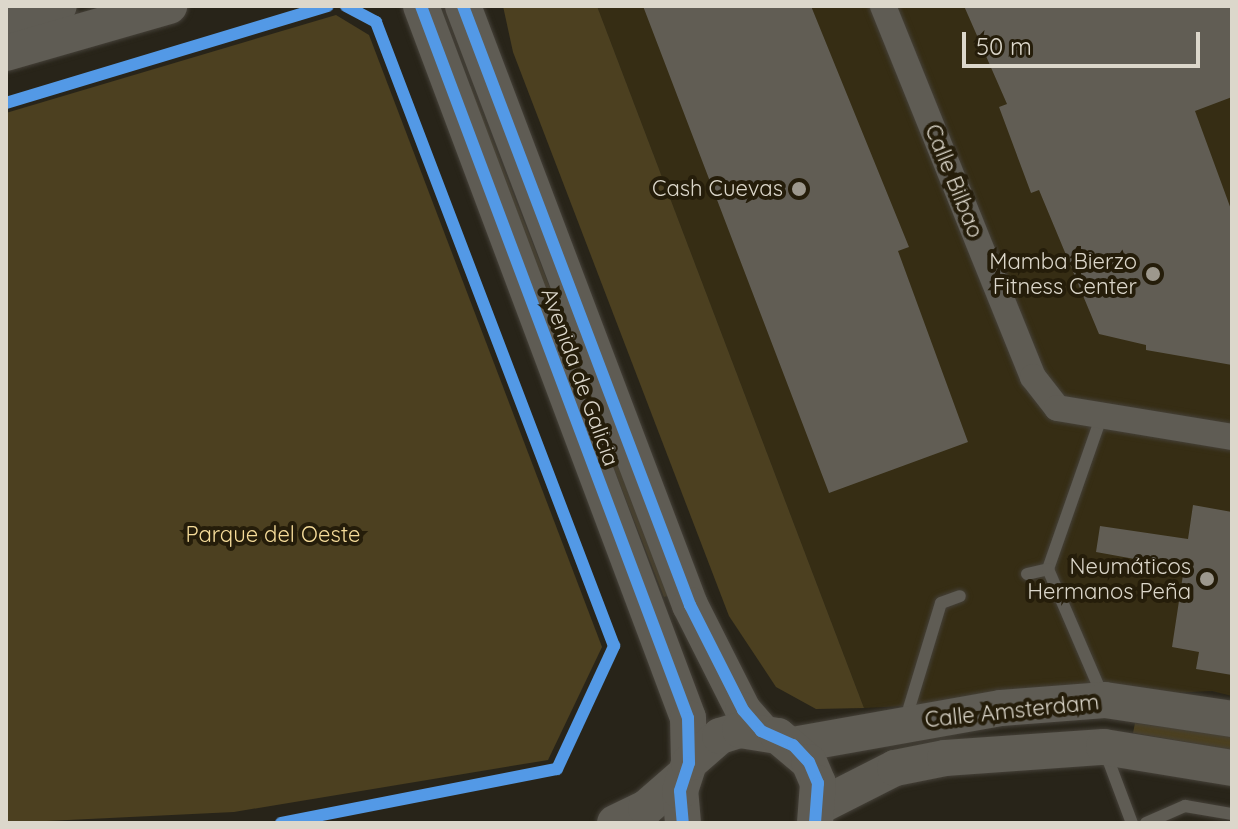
<!DOCTYPE html>
<meta charset="utf-8">
<style>
body{margin:0}
#map{position:relative;width:1238px;height:829px;overflow:hidden;background:#282419;font-family:Quicksand,sans-serif}
div>[style]{position:absolute}
[style*='--x']{left:calc(var(--x)*1px);top:calc(var(--y)*1px);width:calc(var(--w)*1px);rotate:calc(var(--a)*1deg)}
.built>*{inset:0;background:#362d14}
.green>*{inset:0;background:#4c4020}
.building>*{inset:0;background:#615d54}
.roads{filter:drop-shadow(0 0 2px #454139) drop-shadow(0 0 2px #454139)}
.lane>*{height:12px;margin:-6px;padding:0 6px;transform-origin:6px;border-radius:6px;background:#5f5c54}
.street>*{height:26px;margin:-13px;padding:0 13px;transform-origin:13px;border-radius:13px;background:#5f5c54}
.secondary>*{height:36px;margin:-18px;padding:0 18px;transform-origin:18px;border-radius:18px;background:#5f5c54}
.cycleway>*{height:12px;margin:-6px;padding:0 6px;transform-origin:6px;border-radius:6px;background:#5399e6}
.dots>*{width:22px;height:22px;translate:-50% -50%;box-sizing:border-box;border:4px solid #251d0a;border-radius:50%}
span{translate:-50% -50%;white-space:nowrap;text-align:center;line-height:1.15;-webkit-text-stroke:8px #251d0a;paint-order:stroke}
.street-label{font-size:22px;color:#dcd7cb}
.poi-label{font-size:22px;color:#dcd7cb}
.right{translate:-100% -50%;text-align:right}
.park-label{font-size:22px;color:#f5db99}
.frame{position:absolute;inset:0;border:8px solid #dcd7cb;pointer-events:none}
.scale{position:absolute;left:962px;top:32px;width:238px;height:36px;box-sizing:border-box;border:4px solid #dcd7cb;border-top:0;padding-left:10px;font-size:24px;line-height:28px;white-space:nowrap;color:#dcd7cb;-webkit-text-stroke:6px #251d0a;paint-order:stroke}
</style>
<div id="map">
<div class="built">
<i style="clip-path:polygon(597px 6px,1232px 6px,1232px 696px,1212px 691px,864px 708px)"></i>
</div>
<div class="green">
<i style="clip-path:polygon(503px 6px,597px 6px,864px 708px,816px 709px,776px 687px,729px 616px,513px 52px)"></i>
<i style="clip-path:polygon(336px 15px,369px 35px,602px 647px,548px 760px,234px 812px,6px 823px,6px 113px)"></i>
<i style="clip-path:polygon(471px 86px,670px 595px,664px 597px,465px 88px)"></i>
<i style="clip-path:polygon(1135px 723px,1232px 736px,1232px 750px,1133px 733px)"></i>
</div>
<div class="building">
<i style="clip-path:polygon(643px 6px,811px 6px,909px 247px,898px 251px,968px 442px,829px 493px)"></i>
<i style="clip-path:polygon(964px 6px,1232px 6px,1232px 97px,1195px 111px,1232px 212px,1232px 365px,1146px 350px,1146px 345px,1099px 334px,1039px 190px,1031px 193px,999px 107px,1007px 104px)"></i>
<i style="clip-path:polygon(1193px 505px,1232px 512px,1232px 675px,1196px 669px,1199px 652px,1172px 647px,1184px 568px,1096px 552px,1100px 526px,1188px 539px)"></i>
</div>
<div class="roads">
<div class="lane">
<i style="--x:1048;--y:569;--w:163;--a:-70.7"></i>
<i style="--x:1027;--y:574;--w:22;--a:-13"></i>
<i style="--x:1048;--y:569;--w:139;--a:66.7"></i>
<i style="--x:906;--y:718;--w:120;--a:-73.1"></i>
<i style="--x:941;--y:603;--w:20;--a:-20"></i>
<i style="--x:1106;--y:754;--w:74;--a:69.4"></i>
<i style="--x:1146;--y:823;--w:43;--a:-23.6"></i>
<i style="--x:1185;--y:806;--w:48;--a:9.7"></i>
</div>
<div class="street">
<i style="--x:883;--y:6;--w:400;--a:68"></i>
<i style="--x:1033;--y:377;--w:39;--a:52"></i>
<i style="--x:1057;--y:408;--w:177;--a:9.4"></i>
</div>
<div class="secondary">
<i style="--x:421;--y:6;--w:760;--a:69.44"></i>
<i style="--x:688;--y:718;--w:45;--a:88.7"></i>
<i style="--x:463;--y:6;--w:641;--a:69.25"></i>
<i style="--x:690;--y:605;--w:118;--a:63.2"></i>
<i style="--x:743;--y:710;--w:28;--a:49"></i>
<i style="--x:6;--y:22;--w:55;--a:-16.8"></i>
<i style="--x:6;--y:53;--w:170;--a:-16.1"></i>
<i style="--x:793;--y:745;--w:211;--a:-10.1"></i>
<i style="--x:1001;--y:708;--w:104;--a:-4.4"></i>
<i style="--x:1105;--y:700;--w:128;--a:8.5"></i>
<i style="--x:820;--y:806;--w:84;--a:-26.9"></i>
<i style="--x:895;--y:768;--w:51;--a:-11.3"></i>
<i style="--x:945;--y:758;--w:159;--a:-4"></i>
<i style="--x:1104;--y:747;--w:130;--a:9.3"></i>
<i style="--x:615;--y:823;--w:34;--a:-26"></i>
<i style="--x:646;--y:808;--w:49;--a:-40.9"></i>
<i style="--x:683;--y:823;--w:32;--a:-95"></i>
<i style="--x:680;--y:791;--w:29;--a:-72"></i>
<i style="--x:689;--y:763;--w:41;--a:-41.1"></i>
<i style="--x:720;--y:736;--w:21;--a:-17"></i>
<i style="--x:740;--y:730;--w:38;--a:9"></i>
<i style="--x:778;--y:736;--w:40;--a:40"></i>
<i style="--x:809;--y:762;--w:23;--a:67"></i>
<i style="--x:818;--y:783;--w:40;--a:94.3"></i>
</div>
</div>
<div class="cycleway">
<i style="--x:421;--y:6;--w:760;--a:69.44"></i>
<i style="--x:688;--y:718;--w:45;--a:88.7"></i>
<i style="--x:689;--y:763;--w:29;--a:108"></i>
<i style="--x:680;--y:791;--w:32;--a:85"></i>
<i style="--x:463;--y:6;--w:641;--a:69.25"></i>
<i style="--x:690;--y:605;--w:118;--a:63.2"></i>
<i style="--x:743;--y:710;--w:28;--a:49"></i>
<i style="--x:761;--y:731;--w:35;--a:24"></i>
<i style="--x:793;--y:745;--w:23;--a:47"></i>
<i style="--x:809;--y:762;--w:23;--a:67"></i>
<i style="--x:818;--y:783;--w:40;--a:94.3"></i>
<i style="--x:6;--y:103;--w:336;--a:-16.8"></i>
<i style="--x:281;--y:823;--w:281;--a:-11.1"></i>
<i style="--x:557;--y:769;--w:136;--a:-65.1"></i>
<i style="--x:614;--y:646;--w:668;--a:-110.88"></i>
<i style="--x:376;--y:22;--w:34;--a:-152"></i>
</div>
<div class="dots">
<i style="left:799px;top:189px;background:#9d988d"></i>
<i style="left:1153px;top:274px;background:#9d988d"></i>
<i style="left:1207px;top:579px;background:#9d988d"></i>
</div>
<div class="street-label">
<span style="left:954px;top:181px;rotate:68deg">Calle Bilbao</span>
<span style="left:580px;top:377px;rotate:70deg">Avenida de Galicia</span>
<span style="left:1012px;top:711px;rotate:-6deg">Calle Amsterdam</span>
</div>
<div class="poi-label">
<span class="right" style="left:783px;top:189px">Cash Cuevas</span>
<span class="right" style="left:1137px;top:274px">Mamba Bierzo<br>Fitness Center</span>
<span class="right" style="left:1191px;top:579px">Neumáticos<br>Hermanos Peña</span>
</div>
<div class="park-label">
<span style="left:273px;top:535px">Parque del Oeste</span>
</div>
<div class="frame"></div>
<div class="scale">50 m</div>
</div>
